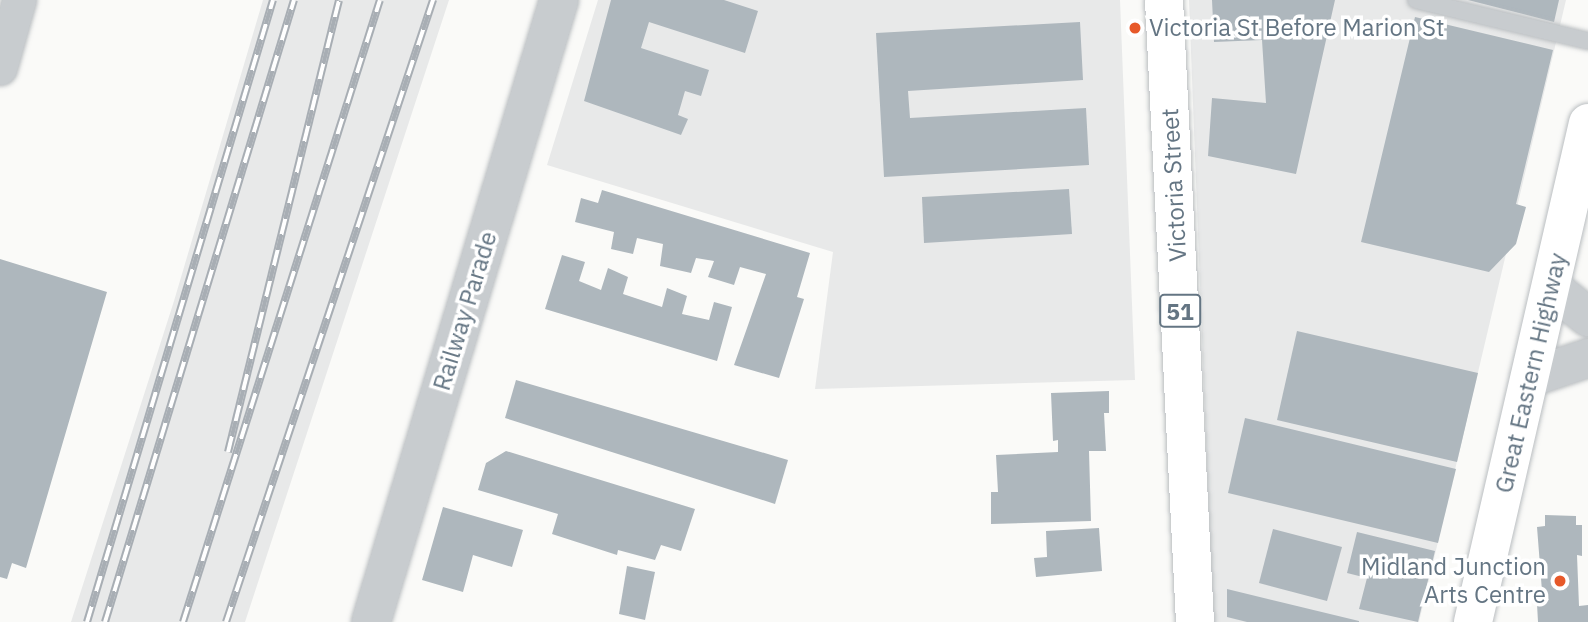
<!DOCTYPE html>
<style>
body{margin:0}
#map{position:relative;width:1588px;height:622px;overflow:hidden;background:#fafaf8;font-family:"IBM Plex Sans",sans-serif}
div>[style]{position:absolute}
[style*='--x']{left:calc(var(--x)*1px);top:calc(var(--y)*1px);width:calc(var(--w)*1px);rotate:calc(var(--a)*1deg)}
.built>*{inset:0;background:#e8e9e9}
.building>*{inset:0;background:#aeb7bd}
.roads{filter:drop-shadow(0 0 2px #babec1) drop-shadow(0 0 2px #babec1)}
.service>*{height:16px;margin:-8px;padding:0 8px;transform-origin:8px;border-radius:8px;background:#c8cccf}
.minor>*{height:33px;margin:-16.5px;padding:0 16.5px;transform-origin:16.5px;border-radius:16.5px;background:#c8cccf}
.tertiary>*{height:38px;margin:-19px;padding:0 19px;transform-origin:19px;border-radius:19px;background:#c8cccf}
.trunk>*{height:38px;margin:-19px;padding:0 19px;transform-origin:19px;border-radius:19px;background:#fff}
.rail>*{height:8px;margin-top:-4px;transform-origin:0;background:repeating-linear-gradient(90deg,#fff 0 16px,#a8aeb4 0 32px);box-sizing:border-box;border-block:2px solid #a8aeb4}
.dots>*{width:19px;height:19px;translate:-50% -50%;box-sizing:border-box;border:4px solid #fff;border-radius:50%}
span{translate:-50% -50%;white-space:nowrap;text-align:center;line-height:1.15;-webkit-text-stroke:7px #fff;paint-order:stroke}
.shield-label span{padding:2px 5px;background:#fff;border:2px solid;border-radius:5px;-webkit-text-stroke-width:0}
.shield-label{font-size:23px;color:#647583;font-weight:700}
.poi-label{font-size:24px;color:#647583}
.left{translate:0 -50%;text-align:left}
.right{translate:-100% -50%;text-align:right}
.street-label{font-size:24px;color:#647583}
</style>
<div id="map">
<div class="built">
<i style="clip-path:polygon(263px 0,449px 0,245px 622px,71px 622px,174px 301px)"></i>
<i style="clip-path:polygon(598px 0,1120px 0,1135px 380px,815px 389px,833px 252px,547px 165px)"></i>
<i style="clip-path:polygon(1189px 0,1566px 0,1419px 622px,1213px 622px)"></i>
</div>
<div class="building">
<i style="clip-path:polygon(611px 0,724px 0,758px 11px,745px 53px,649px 22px,641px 48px,709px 70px,701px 96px,685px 91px,678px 115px,688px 119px,681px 135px,584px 101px)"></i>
<i style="clip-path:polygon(1212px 0,1335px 0,1296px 174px,1208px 156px,1212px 98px,1266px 103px,1262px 40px,1214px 42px)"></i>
<i style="clip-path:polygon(1468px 0,1559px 0,1554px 22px)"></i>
<i style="clip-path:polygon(1415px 17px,1553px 50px,1516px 204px,1526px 207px,1516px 244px,1489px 272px,1361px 242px)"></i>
<i style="clip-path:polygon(1080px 22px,1083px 80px,908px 91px,910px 118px,1086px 108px,1089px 165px,884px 177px,876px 33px)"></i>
<i style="clip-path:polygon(1069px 189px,1072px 234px,924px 243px,922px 197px)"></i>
<i style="clip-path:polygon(602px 190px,810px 253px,797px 297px,804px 299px,779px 378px,734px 365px,766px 274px,740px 267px,734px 285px,708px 277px,714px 261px,696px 258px,691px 273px,660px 266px,663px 244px,637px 238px,633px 254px,611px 249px,614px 232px,575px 222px,581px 198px,598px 203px)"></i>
<i style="clip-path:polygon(562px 255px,585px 262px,579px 281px,601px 290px,608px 268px,628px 277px,623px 294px,662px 307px,667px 288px,687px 296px,682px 314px,709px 320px,714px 302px,732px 307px,717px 361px,545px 309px)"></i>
<i style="clip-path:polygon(0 259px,107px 292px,26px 568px,12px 563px,7px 579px,0 577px)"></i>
<i style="clip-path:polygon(1297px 331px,1478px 373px,1457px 462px,1277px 420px)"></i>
<i style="clip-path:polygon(516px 380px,788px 460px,775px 504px,505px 418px)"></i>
<i style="clip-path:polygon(1109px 391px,1109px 413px,1104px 413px,1106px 451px,1089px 451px,1091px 521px,991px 524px,991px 492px,998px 492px,996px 455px,1058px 452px,1058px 440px,1053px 441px,1051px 393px)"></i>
<i style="clip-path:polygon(1245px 418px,1456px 469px,1438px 543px,1228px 493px)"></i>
<i style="clip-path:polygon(506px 451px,695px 509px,681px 551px,661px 545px,655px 560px,618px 550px,617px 555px,552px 534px,558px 514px,478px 490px,486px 463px)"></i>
<i style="clip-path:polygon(443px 507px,523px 530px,512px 567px,473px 555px,463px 592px,422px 580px)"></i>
<i style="clip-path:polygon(1545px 515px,1576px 516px,1576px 525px,1582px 525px,1582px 556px,1577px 555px,1579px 606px,1588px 605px,1588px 622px,1538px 622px,1537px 604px,1543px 604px,1537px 527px,1545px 526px)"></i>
<i style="clip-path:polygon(1099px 528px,1102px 571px,1036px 577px,1034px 558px,1047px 557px,1046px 531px)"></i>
<i style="clip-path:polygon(1273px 529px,1342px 547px,1327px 601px,1259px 583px)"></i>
<i style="clip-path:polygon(1357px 532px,1435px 551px,1418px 622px,1359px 609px,1367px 578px,1347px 573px)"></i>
<i style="clip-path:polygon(627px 566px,655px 572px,645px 620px,619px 614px)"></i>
<i style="clip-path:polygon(1227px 589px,1359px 621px,1359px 622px,1247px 622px,1227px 617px)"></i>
</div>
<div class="roads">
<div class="service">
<i style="--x:1416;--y:0;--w:177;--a:13.4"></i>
</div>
<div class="minor">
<i style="--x:0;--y:68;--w:71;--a:-74.4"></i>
</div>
<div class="tertiary">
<i style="--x:1551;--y:287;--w:48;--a:39"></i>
<i style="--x:1529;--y:378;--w:62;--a:-18.7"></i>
<i style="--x:371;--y:622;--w:650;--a:-73.18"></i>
</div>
<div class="trunk">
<i style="--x:1164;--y:0;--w:623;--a:87.15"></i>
<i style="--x:1473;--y:622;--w:512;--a:-77.02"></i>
</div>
</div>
<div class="rail">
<i style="--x:228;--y:452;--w:465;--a:-76.2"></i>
<i style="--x:87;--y:622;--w:649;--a:-73.35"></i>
<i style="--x:105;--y:622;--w:650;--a:-73.1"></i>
<i style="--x:183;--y:622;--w:652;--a:-72.43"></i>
<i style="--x:226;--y:622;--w:656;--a:-71.59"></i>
</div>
<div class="dots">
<i style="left:1135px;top:28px;background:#e7592a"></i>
<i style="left:1560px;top:581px;background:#e7592a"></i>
</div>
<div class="shield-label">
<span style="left:1180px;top:311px">51</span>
</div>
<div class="poi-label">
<span class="left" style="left:1149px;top:28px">Victoria St Before Marion St</span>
<span class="right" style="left:1546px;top:581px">Midland Junction<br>Arts Centre</span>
</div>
<div class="street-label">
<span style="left:1174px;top:185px;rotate:-93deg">Victoria Street</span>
<span style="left:465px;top:311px;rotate:-73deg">Railway Parade</span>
<span style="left:1531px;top:373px;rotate:-77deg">Great Eastern Highway</span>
</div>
</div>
